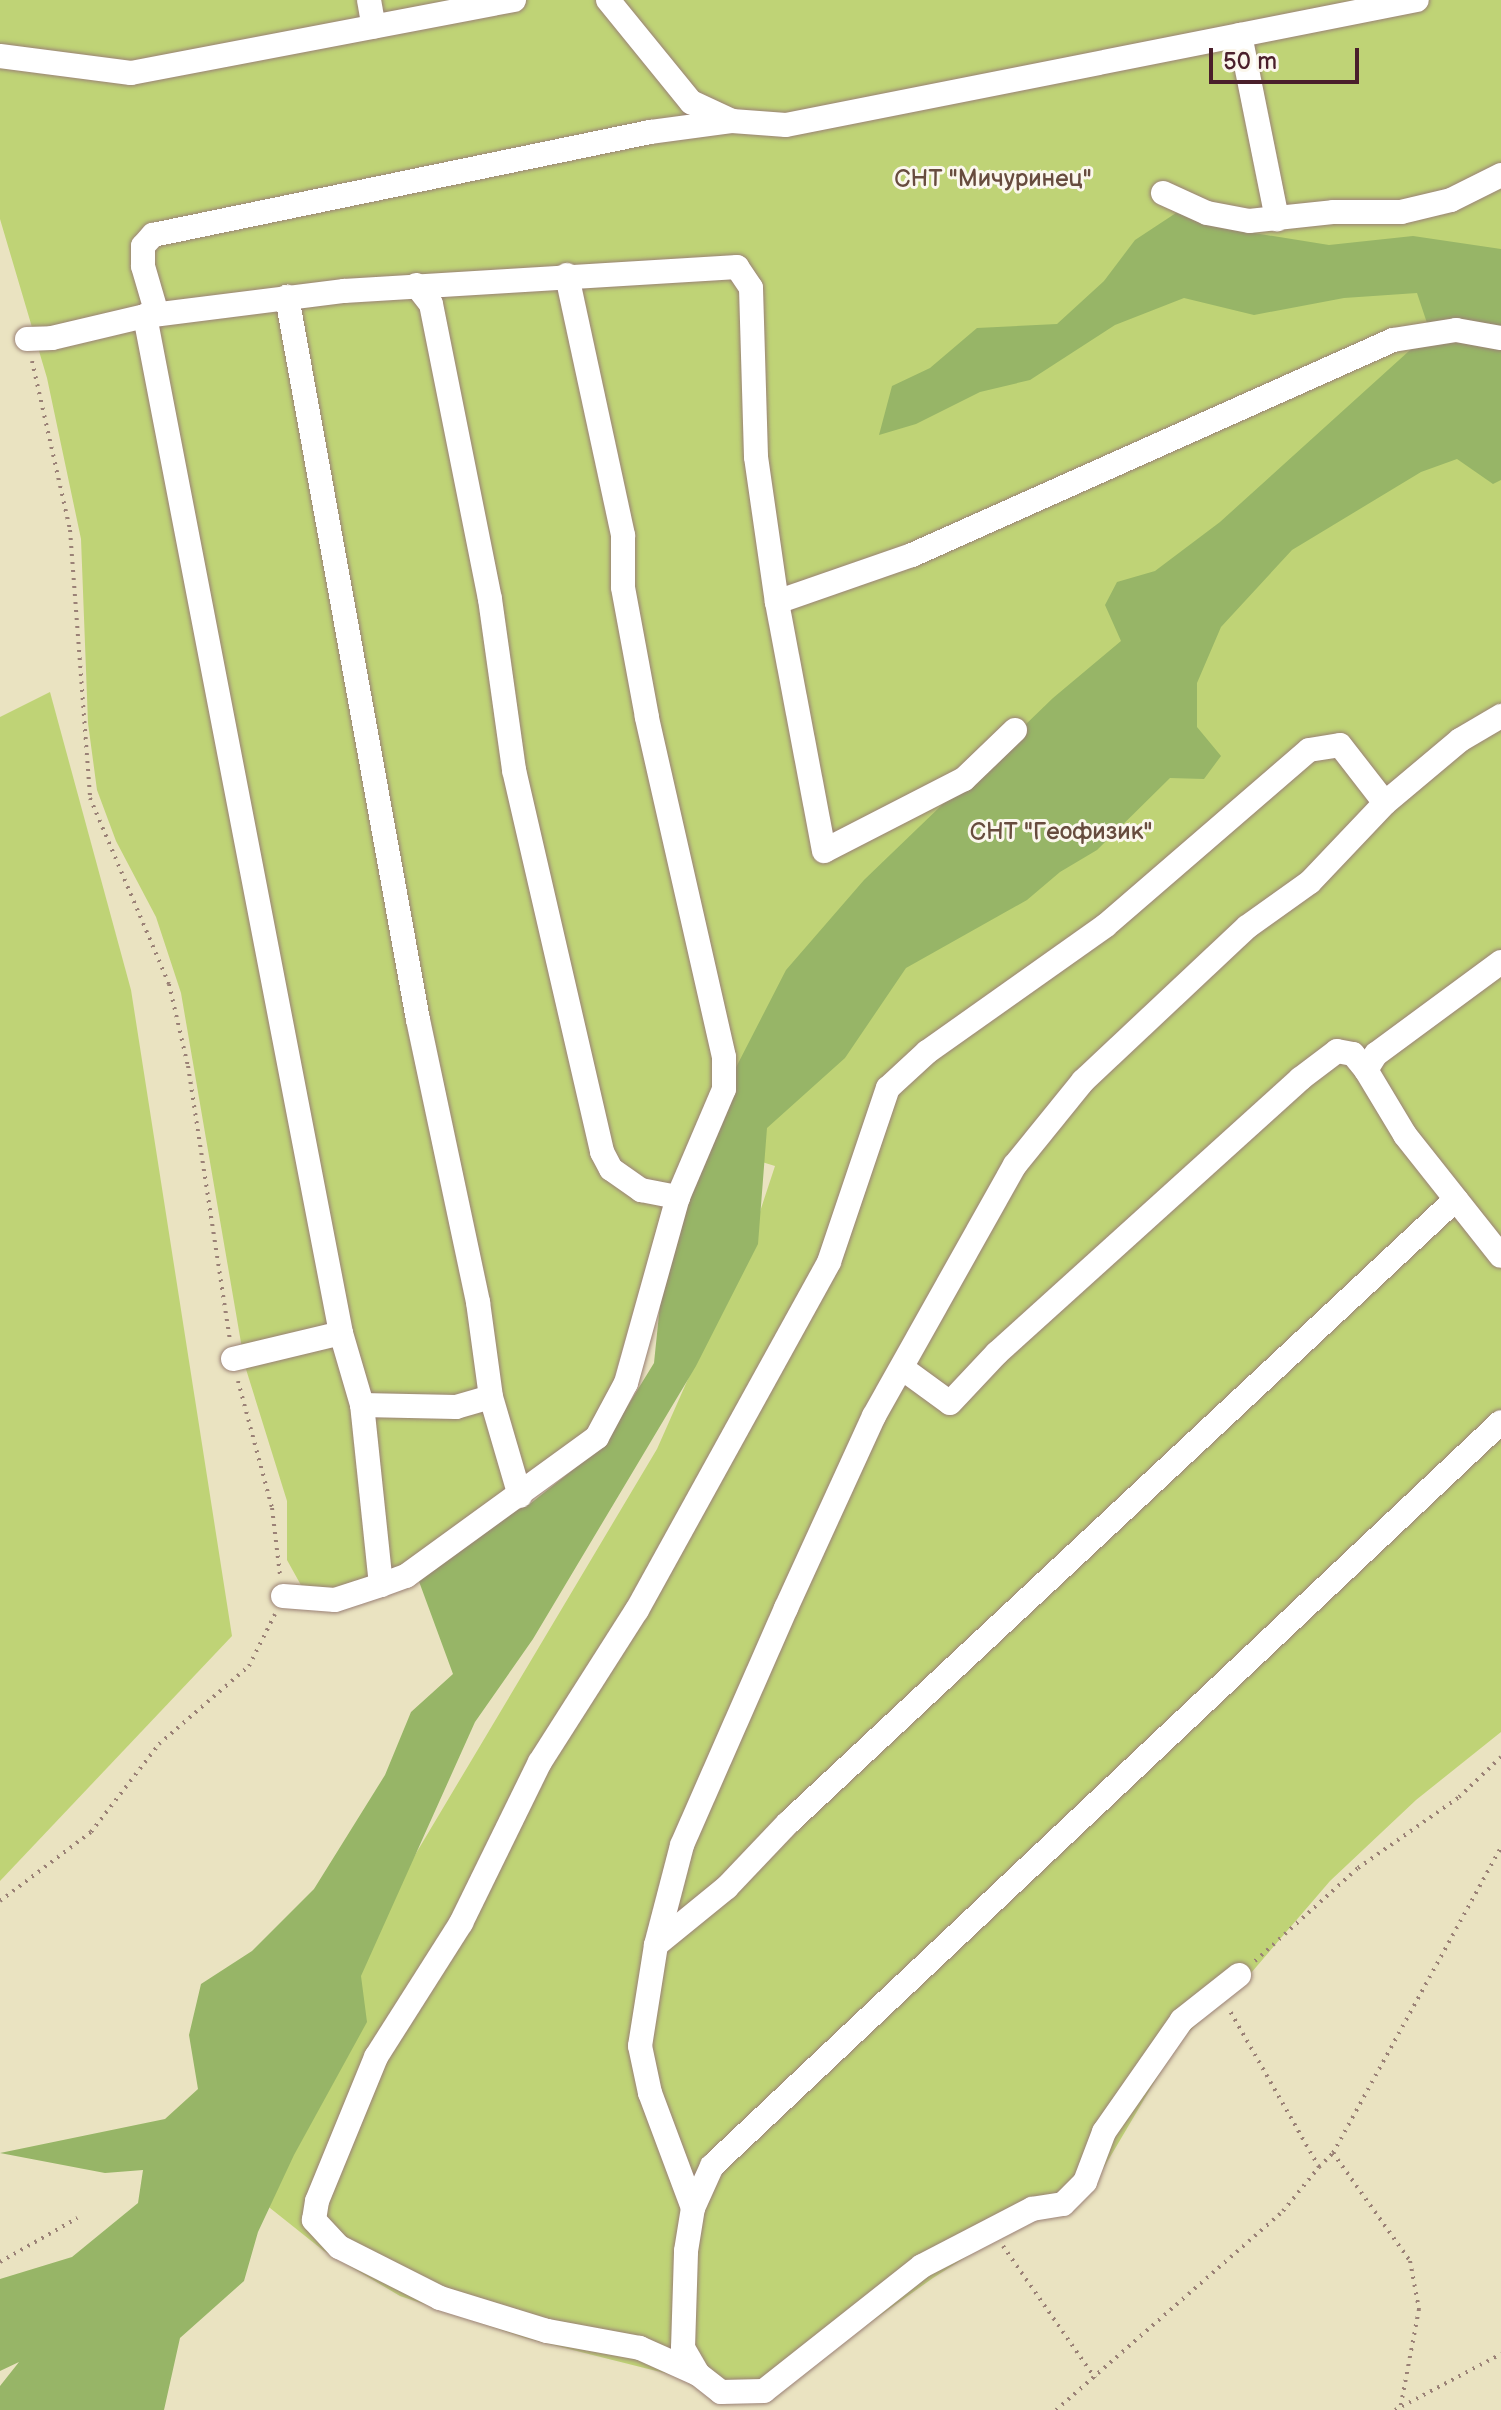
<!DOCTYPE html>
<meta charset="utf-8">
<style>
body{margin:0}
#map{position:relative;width:1501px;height:2410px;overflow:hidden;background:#eae3c1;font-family:"Balsamiq Sans",sans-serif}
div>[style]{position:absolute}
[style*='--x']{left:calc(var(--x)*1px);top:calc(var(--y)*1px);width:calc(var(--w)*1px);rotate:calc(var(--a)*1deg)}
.green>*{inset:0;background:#bfd376}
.forest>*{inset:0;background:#97b567}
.path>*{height:4px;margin-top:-2px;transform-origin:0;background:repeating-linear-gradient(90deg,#9a8176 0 2px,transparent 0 8px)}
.roads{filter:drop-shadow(0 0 2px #9a8176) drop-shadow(0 0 2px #9a8176)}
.minor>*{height:24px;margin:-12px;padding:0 12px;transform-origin:12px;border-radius:12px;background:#fff}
span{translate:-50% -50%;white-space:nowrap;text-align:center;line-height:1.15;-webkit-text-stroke:6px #fbf7ec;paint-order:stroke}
.park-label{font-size:24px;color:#674c3e}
.scale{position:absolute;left:1209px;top:48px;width:150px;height:36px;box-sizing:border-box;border:4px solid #4a1f2b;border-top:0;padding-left:10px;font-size:24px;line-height:28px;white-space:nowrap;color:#4a1f2b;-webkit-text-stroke:6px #fbf7ec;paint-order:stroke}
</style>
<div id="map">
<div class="green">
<i style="clip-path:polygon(0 0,1501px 0,1501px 1732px,1416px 1800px,1330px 1881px,1251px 1973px,1178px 2042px,1090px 2191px,1015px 2226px,933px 2278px,764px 2398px,525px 2338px,400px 2296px,324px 2251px,265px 2204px,269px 2100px,657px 1449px,754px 1230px,775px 1166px,729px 1152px,668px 1189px,603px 1418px,410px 1571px,343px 1591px,302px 1587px,287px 1560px,287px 1501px,245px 1366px,181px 993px,156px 917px,116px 841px,97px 790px,88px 723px,81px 539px,47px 378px,0 219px)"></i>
<i style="clip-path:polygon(50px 692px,131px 990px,232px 1636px,0 1881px,0 717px)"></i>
</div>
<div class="forest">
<i style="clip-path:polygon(1179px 211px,1254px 233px,1329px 245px,1413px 236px,1501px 249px,1501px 480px,1493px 484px,1457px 459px,1421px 472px,1292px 550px,1221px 627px,1197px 683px,1197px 727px,1221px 756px,1204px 779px,1170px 778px,1097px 850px,1060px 872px,1027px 900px,906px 968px,845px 1058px,767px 1128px,758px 1244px,696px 1366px,533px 1639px,475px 1722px,361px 1976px,367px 2022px,294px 2155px,258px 2232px,244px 2281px,180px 2338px,164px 2410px,0 2410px,0 2386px,19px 2362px,0 2371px,0 2279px,72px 2257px,138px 2203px,143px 2170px,105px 2173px,0 2153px,165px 2119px,198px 2089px,189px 2035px,201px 1984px,252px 1951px,314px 1889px,385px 1775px,411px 1712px,453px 1674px,417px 1576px,465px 1536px,531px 1503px,603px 1446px,654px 1363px,663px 1275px,709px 1120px,786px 970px,864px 880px,1053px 698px,1121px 641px,1105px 605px,1117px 582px,1155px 571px,1220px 522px,1430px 332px,1417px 293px,1344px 298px,1254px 315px,1184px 298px,1115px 325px,1030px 380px,980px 392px,916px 424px,879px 435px,892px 386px,930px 368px,977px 328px,1057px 324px,1104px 281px,1135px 240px)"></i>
</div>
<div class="path">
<i style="--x:32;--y:361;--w:173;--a:77.3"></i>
<i style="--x:70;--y:530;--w:269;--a:85.7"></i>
<i style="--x:90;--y:798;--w:202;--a:67"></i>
<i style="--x:169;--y:984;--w:84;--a:77"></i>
<i style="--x:188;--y:1066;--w:278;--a:81.3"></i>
<i style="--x:238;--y:1381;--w:131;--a:75"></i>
<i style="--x:272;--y:1508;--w:67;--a:83.2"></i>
<i style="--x:0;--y:1901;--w:114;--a:-37.2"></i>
<i style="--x:91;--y:1832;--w:111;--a:-52.3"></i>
<i style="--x:159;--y:1744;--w:119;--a:-40.9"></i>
<i style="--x:249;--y:1666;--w:58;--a:-63.4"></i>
<i style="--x:1255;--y:1961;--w:139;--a:-42.1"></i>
<i style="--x:1358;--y:1868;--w:123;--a:-35.1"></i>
<i style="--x:1459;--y:1797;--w:58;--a:-43.6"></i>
<i style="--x:1333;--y:2153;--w:348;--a:-61.2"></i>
<i style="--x:1319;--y:2167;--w:20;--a:-45"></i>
<i style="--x:1333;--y:2153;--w:133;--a:54.5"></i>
<i style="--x:1410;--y:2261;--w:49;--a:79.4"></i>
<i style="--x:1419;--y:2309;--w:103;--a:100.7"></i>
<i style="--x:1003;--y:2246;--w:161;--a:55.1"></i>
<i style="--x:0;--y:2262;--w:89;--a:-29.7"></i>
<i style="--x:1056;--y:2410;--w:302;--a:-41.2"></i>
<i style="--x:1283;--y:2211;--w:57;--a:-50.7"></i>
<i style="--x:1319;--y:2167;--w:182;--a:-119.7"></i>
<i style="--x:1395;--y:2410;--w:120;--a:-27.8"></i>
</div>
<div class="roads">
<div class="minor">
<i style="--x:369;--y:0;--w:27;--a:80"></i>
<i style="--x:608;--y:0;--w:132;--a:50.9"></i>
<i style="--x:691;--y:102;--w:45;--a:24.9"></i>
<i style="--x:732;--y:121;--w:54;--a:4.2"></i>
<i style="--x:786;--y:125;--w:643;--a:-11.21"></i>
<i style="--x:1240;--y:35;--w:188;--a:78.6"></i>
<i style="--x:0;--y:56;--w:132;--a:7.4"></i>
<i style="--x:131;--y:73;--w:390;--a:-10.8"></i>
<i style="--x:1163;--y:193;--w:48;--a:24.4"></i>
<i style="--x:1207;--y:213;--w:43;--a:10.8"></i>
<i style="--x:1249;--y:221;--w:84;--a:-6.1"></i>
<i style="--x:1333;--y:212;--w:68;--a:0"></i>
<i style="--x:1401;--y:212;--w:51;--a:-13.5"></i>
<i style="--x:1451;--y:200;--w:56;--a:-26.6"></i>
<i style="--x:416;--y:285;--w:24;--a:52"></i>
<i style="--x:431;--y:304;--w:301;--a:78.7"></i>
<i style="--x:490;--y:599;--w:173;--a:82"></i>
<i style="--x:514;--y:770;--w:392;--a:77"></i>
<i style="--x:602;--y:1152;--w:19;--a:62"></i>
<i style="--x:611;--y:1169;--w:37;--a:35"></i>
<i style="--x:641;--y:1190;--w:38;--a:11"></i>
<i style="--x:157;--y:314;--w:50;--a:-106.3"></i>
<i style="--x:143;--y:266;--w:20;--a:-90"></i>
<i style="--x:143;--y:246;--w:15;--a:-48"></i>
<i style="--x:153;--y:235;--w:508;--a:-11.71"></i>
<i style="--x:650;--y:132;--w:83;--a:-7.6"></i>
<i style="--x:27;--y:339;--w:25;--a:-2"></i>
<i style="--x:52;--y:338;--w:96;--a:-13.3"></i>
<i style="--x:1015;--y:730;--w:71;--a:136.1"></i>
<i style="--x:964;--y:779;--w:157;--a:152.8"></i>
<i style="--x:824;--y:851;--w:253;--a:-100.7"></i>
<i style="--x:777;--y:602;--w:143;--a:-19.2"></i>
<i style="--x:912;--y:555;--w:527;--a:-24.08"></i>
<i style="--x:1393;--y:340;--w:64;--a:-9"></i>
<i style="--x:1456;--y:330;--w:46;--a:10.1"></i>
<i style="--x:1501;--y:962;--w:155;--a:143.6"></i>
<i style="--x:1376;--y:1054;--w:19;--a:122"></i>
<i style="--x:1366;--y:1070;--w:76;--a:59"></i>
<i style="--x:1405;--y:1135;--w:154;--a:51.6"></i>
<i style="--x:341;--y:1333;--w:75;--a:73.7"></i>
<i style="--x:233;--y:1359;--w:111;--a:-13.5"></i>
<i style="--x:341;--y:1333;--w:1036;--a:-100.91"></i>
<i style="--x:145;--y:316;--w:201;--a:-7.2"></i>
<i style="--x:344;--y:291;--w:394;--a:-3.5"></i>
<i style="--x:737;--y:267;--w:25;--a:56"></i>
<i style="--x:751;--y:288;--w:169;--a:88.3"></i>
<i style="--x:756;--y:457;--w:147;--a:81.8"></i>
<i style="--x:902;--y:1368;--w:59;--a:36.1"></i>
<i style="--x:950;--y:1403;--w:69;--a:-46.8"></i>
<i style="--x:997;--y:1353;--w:409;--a:-42.1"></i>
<i style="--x:1300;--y:1079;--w:46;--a:-37.1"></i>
<i style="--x:1337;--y:1051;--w:16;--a:11"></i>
<i style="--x:1353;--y:1054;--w:21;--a:51"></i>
<i style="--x:491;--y:1397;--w:103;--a:73.7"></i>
<i style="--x:381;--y:1585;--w:27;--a:-20"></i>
<i style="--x:406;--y:1576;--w:236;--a:-36"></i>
<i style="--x:597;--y:1437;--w:61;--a:-61.8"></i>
<i style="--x:626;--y:1383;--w:193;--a:-74.4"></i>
<i style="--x:678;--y:1197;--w:117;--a:-66.9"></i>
<i style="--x:724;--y:1089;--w:32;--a:-90"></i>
<i style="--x:724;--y:1057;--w:349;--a:-102.8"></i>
<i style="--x:647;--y:717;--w:132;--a:-100.5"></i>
<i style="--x:623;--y:587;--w:52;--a:-90"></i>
<i style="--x:623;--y:535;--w:266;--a:-102.2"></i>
<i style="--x:283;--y:1596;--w:52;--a:4.4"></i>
<i style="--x:335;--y:1600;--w:48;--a:-18.1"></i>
<i style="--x:381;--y:1585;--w:181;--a:-96"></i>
<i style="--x:362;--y:1405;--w:94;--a:1.2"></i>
<i style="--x:456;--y:1407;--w:36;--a:-16"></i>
<i style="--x:491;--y:1397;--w:96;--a:-97.8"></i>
<i style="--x:478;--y:1302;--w:288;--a:-102"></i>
<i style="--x:418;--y:1020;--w:735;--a:-100.27"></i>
<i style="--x:656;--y:1945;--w:103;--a:-75.4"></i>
<i style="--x:682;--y:1845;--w:259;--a:-66.3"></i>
<i style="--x:786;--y:1608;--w:211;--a:-65.4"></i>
<i style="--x:874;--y:1416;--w:288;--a:-60.7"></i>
<i style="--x:1015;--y:1165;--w:108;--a:-51"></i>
<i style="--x:1083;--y:1081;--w:225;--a:-43.2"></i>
<i style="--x:1247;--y:927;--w:77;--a:-35.5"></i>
<i style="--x:1310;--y:882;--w:109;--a:-46.5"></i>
<i style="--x:1239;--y:1975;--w:73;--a:141.7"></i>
<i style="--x:1182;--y:2020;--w:136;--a:124.9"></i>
<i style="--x:1104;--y:2132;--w:53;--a:110.8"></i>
<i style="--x:1085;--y:2182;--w:31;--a:135"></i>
<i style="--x:1063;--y:2204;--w:31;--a:171"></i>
<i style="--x:1032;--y:2209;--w:124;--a:152.6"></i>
<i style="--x:922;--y:2266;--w:201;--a:141.7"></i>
<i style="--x:764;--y:2391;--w:43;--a:178.7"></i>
<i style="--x:721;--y:2392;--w:29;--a:-142"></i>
<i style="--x:698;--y:2374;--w:30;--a:-120"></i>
<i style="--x:683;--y:2348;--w:97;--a:-88.2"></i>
<i style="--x:686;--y:2251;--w:44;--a:-80.8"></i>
<i style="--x:693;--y:2208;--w:46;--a:-65.7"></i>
<i style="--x:712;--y:2166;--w:1084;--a:-43.32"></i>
<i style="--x:693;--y:2208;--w:123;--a:-110.5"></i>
<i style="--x:650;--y:2093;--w:48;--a:-102"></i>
<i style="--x:640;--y:2046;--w:102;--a:-81"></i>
<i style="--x:656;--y:1945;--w:92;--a:-39.2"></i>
<i style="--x:727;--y:1887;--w:88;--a:-46.4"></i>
<i style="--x:788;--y:1823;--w:914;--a:-43.05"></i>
<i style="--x:698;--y:2374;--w:64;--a:-155.9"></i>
<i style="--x:640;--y:2348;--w:95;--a:-169.6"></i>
<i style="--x:547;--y:2331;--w:112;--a:-162.9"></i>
<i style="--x:440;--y:2298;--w:113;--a:-153.2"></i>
<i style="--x:339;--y:2247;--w:37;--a:-133"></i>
<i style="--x:314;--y:2220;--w:19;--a:-81"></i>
<i style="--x:317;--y:2201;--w:156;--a:-67.7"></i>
<i style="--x:376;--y:2057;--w:159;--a:-57.6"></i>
<i style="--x:461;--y:1923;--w:179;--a:-63.9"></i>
<i style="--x:540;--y:1762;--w:180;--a:-57.5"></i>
<i style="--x:637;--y:1610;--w:397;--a:-61.1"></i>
<i style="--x:829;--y:1262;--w:184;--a:-71.3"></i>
<i style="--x:888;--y:1088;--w:53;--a:-42.7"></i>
<i style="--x:927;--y:1052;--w:218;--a:-35.3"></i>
<i style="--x:1105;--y:926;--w:269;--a:-40.8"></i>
<i style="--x:1309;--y:750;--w:31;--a:-9"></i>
<i style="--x:1340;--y:745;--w:73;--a:52.2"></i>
<i style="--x:1385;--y:803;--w:98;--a:-40"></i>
<i style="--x:1460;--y:740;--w:48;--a:-30.3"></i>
</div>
</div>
<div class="park-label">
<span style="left:993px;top:179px">СНТ "Мичуринец"</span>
<span style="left:1061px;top:832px">СНТ "Геофизик"</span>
</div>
<div class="scale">50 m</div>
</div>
